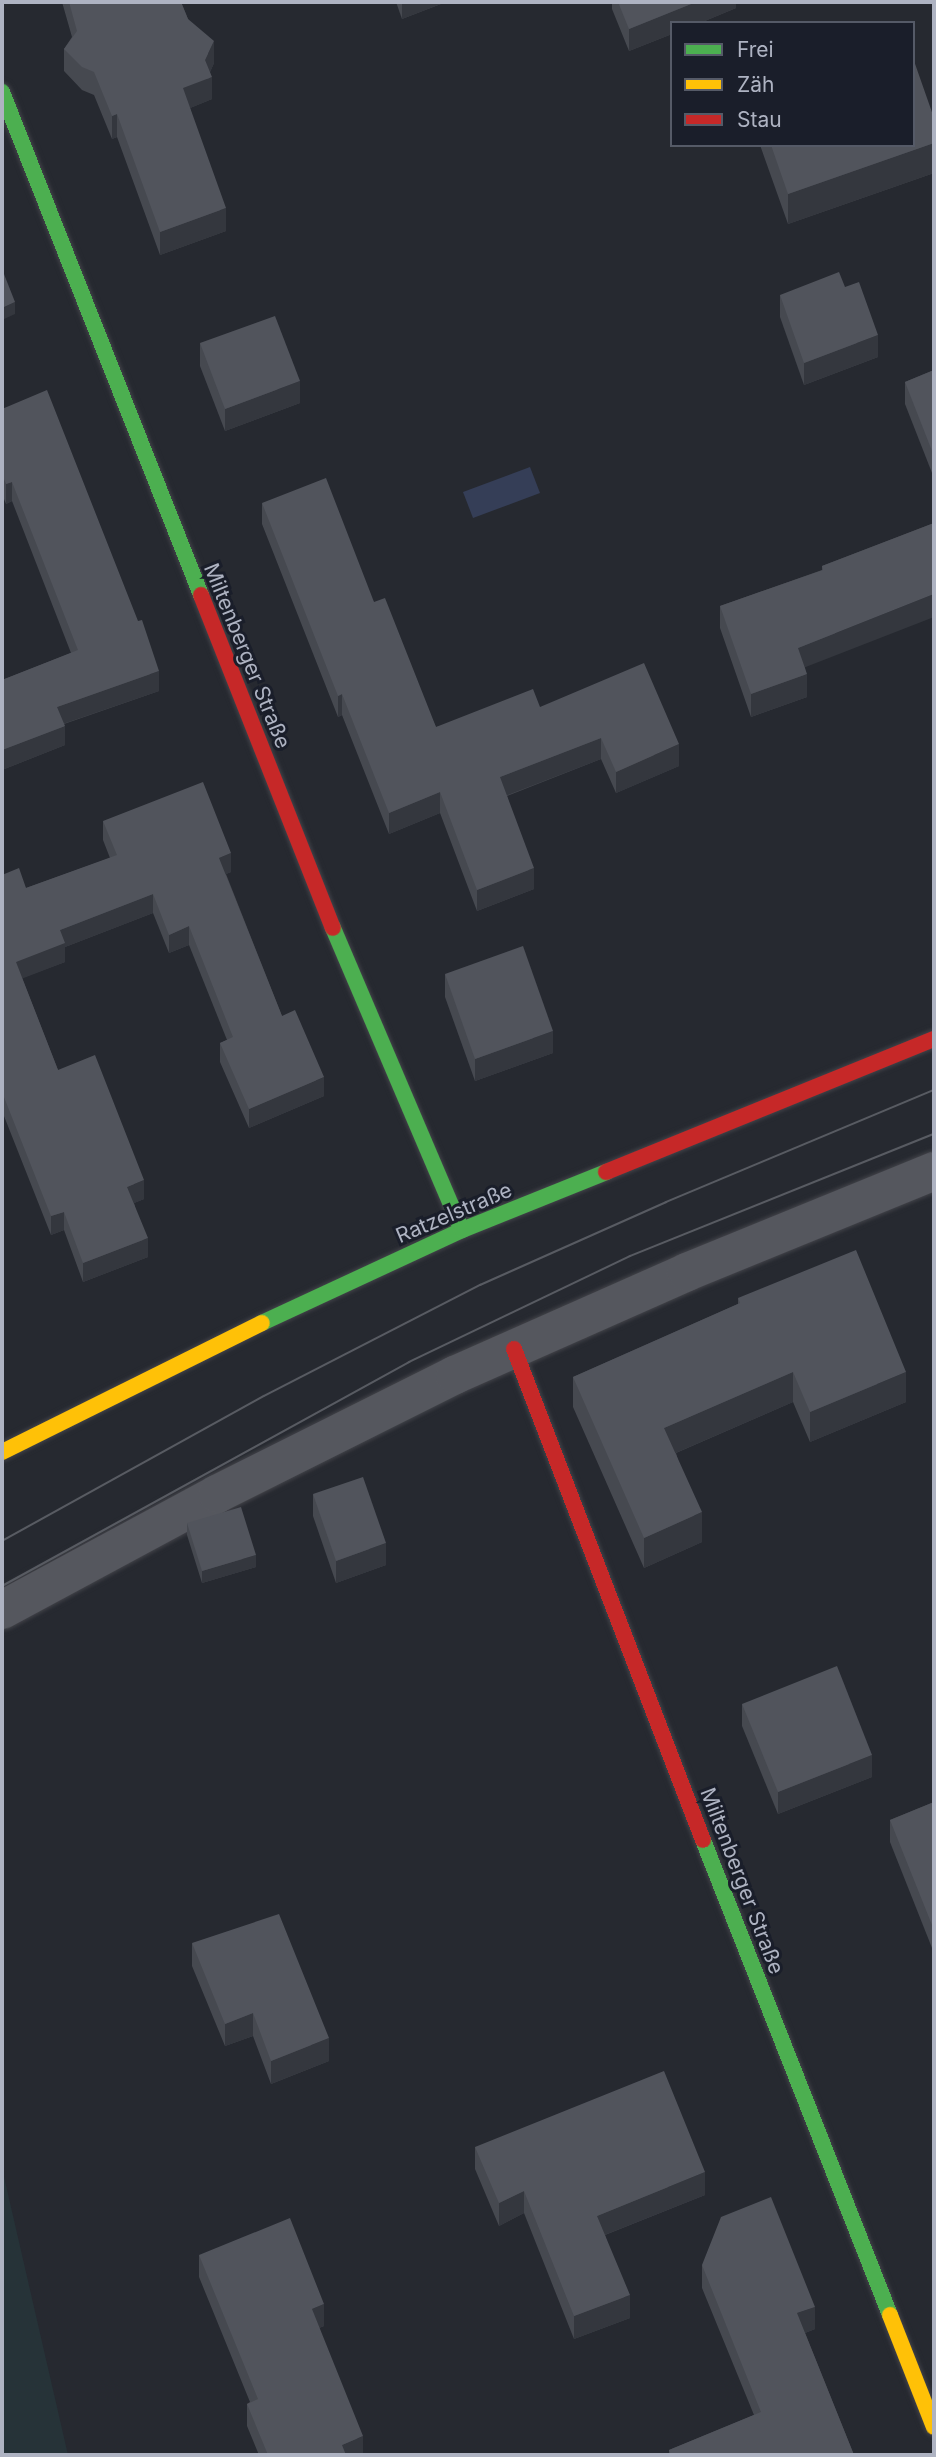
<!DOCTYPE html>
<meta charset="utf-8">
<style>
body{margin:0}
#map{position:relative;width:936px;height:2457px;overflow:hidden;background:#262930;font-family:Inter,sans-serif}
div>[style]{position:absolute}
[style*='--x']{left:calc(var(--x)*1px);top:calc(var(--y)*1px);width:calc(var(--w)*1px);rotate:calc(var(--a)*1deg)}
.green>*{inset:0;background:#263338}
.water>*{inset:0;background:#353e57}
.roads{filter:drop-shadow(0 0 2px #424349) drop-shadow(0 0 2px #424349)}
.street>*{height:38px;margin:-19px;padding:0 19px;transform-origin:19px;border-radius:19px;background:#55575e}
.fast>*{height:16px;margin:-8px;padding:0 8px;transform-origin:8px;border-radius:8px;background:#4caf50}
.slow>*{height:16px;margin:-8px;padding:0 8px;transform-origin:8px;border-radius:8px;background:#ffc107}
.jam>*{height:16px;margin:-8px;padding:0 8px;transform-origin:8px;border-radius:8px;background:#c62828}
.tram>*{height:2px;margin:-1px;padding:0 1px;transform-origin:1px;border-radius:1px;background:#585b62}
.wall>*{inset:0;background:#464950}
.shaded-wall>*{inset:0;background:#34373e}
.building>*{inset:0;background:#51545c}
span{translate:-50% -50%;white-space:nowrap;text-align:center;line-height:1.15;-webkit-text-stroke:6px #1a1e2a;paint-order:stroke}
.street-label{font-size:21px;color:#aeb3c2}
.frame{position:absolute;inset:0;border:4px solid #aeb3c2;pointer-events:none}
.legend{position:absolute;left:670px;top:21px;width:245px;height:126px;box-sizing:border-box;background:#1a1e2a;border:2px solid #555a67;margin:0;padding:9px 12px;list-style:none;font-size:21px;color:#aeb3c2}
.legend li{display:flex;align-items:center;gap:14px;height:35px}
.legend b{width:35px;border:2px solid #555a67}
</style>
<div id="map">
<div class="green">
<i style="clip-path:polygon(2px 2168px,68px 2455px,2px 2455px)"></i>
</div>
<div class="water">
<i style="clip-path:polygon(530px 467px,540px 493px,473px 518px,463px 492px)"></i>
</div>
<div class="roads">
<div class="street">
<i style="--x:2;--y:1610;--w:244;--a:-28.3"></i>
<i style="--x:217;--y:1494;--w:266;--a:-26.6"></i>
<i style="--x:455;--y:1375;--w:254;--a:-23.9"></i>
<i style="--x:687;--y:1272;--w:267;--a:-22.2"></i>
</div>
<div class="fast">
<i style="--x:2;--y:92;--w:541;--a:68.41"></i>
<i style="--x:333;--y:928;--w:328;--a:66.9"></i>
<i style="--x:262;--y:1323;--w:221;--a:-24.9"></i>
<i style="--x:462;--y:1230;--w:155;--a:-21.9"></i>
<i style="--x:703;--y:1840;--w:510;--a:68.51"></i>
</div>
<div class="slow">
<i style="--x:2;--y:1452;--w:290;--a:-26.4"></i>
<i style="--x:890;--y:2315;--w:120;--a:68.6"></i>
</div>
<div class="jam">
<i style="--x:201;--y:595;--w:358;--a:68.4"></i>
<i style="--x:606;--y:1172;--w:354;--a:-22.1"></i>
<i style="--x:514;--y:1349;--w:526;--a:68.95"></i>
</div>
</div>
<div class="tram">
<i style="--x:2;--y:1541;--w:299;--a:-29"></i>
<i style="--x:264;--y:1396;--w:243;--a:-27.2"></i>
<i style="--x:480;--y:1285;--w:204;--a:-24"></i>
<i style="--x:666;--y:1202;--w:290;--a:-22.7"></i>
<i style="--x:2;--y:1586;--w:465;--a:-28.8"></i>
<i style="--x:409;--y:1362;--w:245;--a:-25.6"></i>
<i style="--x:630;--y:1256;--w:328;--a:-21.9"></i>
</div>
<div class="wall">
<i style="clip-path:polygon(62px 2px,181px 2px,188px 19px,214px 63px,210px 72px,212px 99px,190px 108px,226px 231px,160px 255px,117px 137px,112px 139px,94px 95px,82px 90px,64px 71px,64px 49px,72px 37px)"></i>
<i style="clip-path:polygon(396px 2px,446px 2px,402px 19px)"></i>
<i style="clip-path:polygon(612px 2px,736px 2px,736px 8px,700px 23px,672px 23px,672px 34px,629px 51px,612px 9px)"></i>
<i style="clip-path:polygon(934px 118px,934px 173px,788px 224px,760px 145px,913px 145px)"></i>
<i style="clip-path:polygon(780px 295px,878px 357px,804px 385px,780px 317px)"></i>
<i style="clip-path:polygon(200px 343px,300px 403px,225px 431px,200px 366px)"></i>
<i style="clip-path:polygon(934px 370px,934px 478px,905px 404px,905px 382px)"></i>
<i style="clip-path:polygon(2px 409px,159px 691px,64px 724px,65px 745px,2px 770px,2px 680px,71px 653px,12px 501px,6px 504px,2px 494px)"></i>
<i style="clip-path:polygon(262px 503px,374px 602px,436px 727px,540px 707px,679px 766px,616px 793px,601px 759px,507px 796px,534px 889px,477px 911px,440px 813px,389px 834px,342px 715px,338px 717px,262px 524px)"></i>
<i style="clip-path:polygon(934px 523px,805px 667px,807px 697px,751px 717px,720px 628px,720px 606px,822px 570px,822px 566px)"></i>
<i style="clip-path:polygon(103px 821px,231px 872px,226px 874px,282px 1016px,324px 1096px,249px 1128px,220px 1062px,220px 1043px,227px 1040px,189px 945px,169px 953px,153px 913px,65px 947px,65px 962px,22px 978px,58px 1070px,144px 1199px,134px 1203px,148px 1257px,83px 1282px,64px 1230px,51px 1235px,2px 1111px,2px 875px,26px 888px,110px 858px,103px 840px)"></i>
<i style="clip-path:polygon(445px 974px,553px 1053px,475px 1081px,445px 997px)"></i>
<i style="clip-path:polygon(738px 1298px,906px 1402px,810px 1442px,793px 1402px,676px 1453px,702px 1542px,644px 1568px,573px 1407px,573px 1377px,738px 1304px)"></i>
<i style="clip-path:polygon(313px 1494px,386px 1565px,336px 1583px,313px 1516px)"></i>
<i style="clip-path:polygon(187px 1523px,256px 1567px,202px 1583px,187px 1535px)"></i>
<i style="clip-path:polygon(742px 1704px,872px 1777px,778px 1814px,742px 1726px)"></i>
<i style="clip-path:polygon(934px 1802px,934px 1953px,890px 1842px,890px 1820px)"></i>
<i style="clip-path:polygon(192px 1943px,329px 2061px,271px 2084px,253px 2036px,225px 2046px,192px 1966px)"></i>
<i style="clip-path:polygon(475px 2147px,705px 2195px,605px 2235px,630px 2318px,574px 2339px,524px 2213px,499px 2226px,475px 2169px)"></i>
<i style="clip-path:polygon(199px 2255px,324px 2326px,319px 2328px,363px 2455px,259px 2455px,247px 2426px,247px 2404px,250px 2402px,199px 2277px)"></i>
<i style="clip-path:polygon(702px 2265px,815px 2329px,805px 2333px,854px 2455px,669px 2455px,669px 2450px,754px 2415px,702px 2288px)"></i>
</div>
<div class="shaded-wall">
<i style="clip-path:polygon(402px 2px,446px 2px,402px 19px)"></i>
<i style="clip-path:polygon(696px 2px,736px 2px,736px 8px,700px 23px,672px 23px,672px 34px,629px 51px,629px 29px)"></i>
<i style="clip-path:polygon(214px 41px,214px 63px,207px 79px,212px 77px,212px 99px,183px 111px,183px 88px,205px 60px)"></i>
<i style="clip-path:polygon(117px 114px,117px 137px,112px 139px,112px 116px)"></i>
<i style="clip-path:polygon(934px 143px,934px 173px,788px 224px,788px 194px)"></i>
<i style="clip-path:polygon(226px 208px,226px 231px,160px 255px,160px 232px)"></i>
<i style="clip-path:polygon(15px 302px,15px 314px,2px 320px,2px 308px)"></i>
<i style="clip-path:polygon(878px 335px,878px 357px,804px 385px,804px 363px)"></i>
<i style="clip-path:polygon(300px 381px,300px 403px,225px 431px,225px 409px)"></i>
<i style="clip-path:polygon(12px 482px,12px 501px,6px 504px,6px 484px)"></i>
<i style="clip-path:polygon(934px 594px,934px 617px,798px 670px,798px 648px)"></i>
<i style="clip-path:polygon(159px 671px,159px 691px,57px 726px,57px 707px)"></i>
<i style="clip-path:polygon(807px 674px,807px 697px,751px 717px,751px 694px)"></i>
<i style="clip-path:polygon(342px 694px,342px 715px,338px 717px,338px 696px)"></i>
<i style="clip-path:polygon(65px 726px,65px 745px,2px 770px,2px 750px)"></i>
<i style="clip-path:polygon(601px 738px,601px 759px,500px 798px,500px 777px)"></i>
<i style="clip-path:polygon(679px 744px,679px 766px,616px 793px,616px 772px)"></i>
<i style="clip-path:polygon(440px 792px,440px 813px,389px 834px,389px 813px)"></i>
<i style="clip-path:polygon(231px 853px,231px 872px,219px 877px,219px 858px)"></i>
<i style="clip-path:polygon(534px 868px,534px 889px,477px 911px,477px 890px)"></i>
<i style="clip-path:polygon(153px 894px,153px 913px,65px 947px,65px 962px,16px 981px,16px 962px,60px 930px)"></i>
<i style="clip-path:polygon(189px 926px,189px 945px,169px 953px,169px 935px)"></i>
<i style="clip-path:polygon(553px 1031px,553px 1053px,475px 1081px,475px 1059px)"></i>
<i style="clip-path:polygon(324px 1077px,324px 1096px,249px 1128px,249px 1109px)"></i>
<i style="clip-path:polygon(144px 1180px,144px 1199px,127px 1206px,127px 1187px)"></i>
<i style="clip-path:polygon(64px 1212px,64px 1230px,51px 1235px,51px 1216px)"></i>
<i style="clip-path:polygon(148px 1238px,148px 1257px,83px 1282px,83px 1263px)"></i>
<i style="clip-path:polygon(4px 1301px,4px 1323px,2px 1324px,2px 1302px)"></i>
<i style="clip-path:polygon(793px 1372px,793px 1402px,664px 1458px,664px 1428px)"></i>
<i style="clip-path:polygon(906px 1372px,906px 1402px,810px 1442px,810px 1412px)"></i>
<i style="clip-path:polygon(702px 1512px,702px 1542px,644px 1568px,644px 1538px)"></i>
<i style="clip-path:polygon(386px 1543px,386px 1565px,336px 1583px,336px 1561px)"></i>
<i style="clip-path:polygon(256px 1555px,256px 1567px,202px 1583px,202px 1571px)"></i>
<i style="clip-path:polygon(872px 1755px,872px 1777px,778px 1814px,778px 1792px)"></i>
<i style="clip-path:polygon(253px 2013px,253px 2036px,225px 2046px,225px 2024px)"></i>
<i style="clip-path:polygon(329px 2038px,329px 2061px,271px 2084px,271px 2061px)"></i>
<i style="clip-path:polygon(705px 2172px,705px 2195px,597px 2238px,597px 2216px)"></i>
<i style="clip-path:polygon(524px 2191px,524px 2213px,499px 2226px,499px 2203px)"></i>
<i style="clip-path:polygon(630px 2295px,630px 2318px,574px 2339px,574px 2316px)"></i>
<i style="clip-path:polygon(324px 2304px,324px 2326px,312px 2331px,312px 2309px)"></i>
<i style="clip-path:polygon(815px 2307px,815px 2329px,797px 2336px,797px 2313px)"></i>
<i style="clip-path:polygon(363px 2436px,363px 2455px,342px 2455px,342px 2445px)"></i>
</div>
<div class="building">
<i style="clip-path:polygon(69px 2px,181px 2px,188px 19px,214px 41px,205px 60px,212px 77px,183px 88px,226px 208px,160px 232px,117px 114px,112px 116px,94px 72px,82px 67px,64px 49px,77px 31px)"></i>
<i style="clip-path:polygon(618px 2px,696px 2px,629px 29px)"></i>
<i style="clip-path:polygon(913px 58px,934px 118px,934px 143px,788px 194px,771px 145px,913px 145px)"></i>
<i style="clip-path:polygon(2px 269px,15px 302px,2px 308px)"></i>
<i style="clip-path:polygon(839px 272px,845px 287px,859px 282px,878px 335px,804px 363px,780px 295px)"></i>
<i style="clip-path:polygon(275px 316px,300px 381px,225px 409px,200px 343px)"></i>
<i style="clip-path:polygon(934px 370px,934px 456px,905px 382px)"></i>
<i style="clip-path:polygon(47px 390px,138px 621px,142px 620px,159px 671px,57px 707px,65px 726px,2px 750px,2px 680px,78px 650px,12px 482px,6px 484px,2px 474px,2px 409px)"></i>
<i style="clip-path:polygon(326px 478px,374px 602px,385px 598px,436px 727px,533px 689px,540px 707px,644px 663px,679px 744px,616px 772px,601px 738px,500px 777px,534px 868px,477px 890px,440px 792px,389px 813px,342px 694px,338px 696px,262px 503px)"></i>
<i style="clip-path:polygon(934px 523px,934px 594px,798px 648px,807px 674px,751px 694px,720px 606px,823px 570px,822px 566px)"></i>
<i style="clip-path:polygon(203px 782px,231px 853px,219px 858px,282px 1016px,295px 1010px,324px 1077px,249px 1109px,220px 1043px,233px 1037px,189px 926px,169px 935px,153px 894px,60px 930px,65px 943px,16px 962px,58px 1070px,95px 1055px,144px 1180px,127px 1187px,148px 1238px,83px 1263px,64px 1212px,51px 1216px,2px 1092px,2px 875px,19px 868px,26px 888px,117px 855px,103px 821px)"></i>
<i style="clip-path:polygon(523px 946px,553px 1031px,475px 1059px,445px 974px)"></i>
<i style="clip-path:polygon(856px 1250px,906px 1372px,810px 1412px,793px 1372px,664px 1428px,702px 1512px,644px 1538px,573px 1377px,740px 1303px,738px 1298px)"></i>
<i style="clip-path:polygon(363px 1477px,386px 1543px,336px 1561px,313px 1494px)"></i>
<i style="clip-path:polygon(241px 1507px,256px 1555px,202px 1571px,187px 1523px)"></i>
<i style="clip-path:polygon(837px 1666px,872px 1755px,778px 1792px,742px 1704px)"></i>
<i style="clip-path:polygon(934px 1802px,934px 1930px,890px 1820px)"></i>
<i style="clip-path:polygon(279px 1914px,329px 2038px,271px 2061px,253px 2013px,225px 2024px,192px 1943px)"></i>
<i style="clip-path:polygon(664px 2071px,705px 2172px,597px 2216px,630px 2295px,574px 2316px,524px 2191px,499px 2203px,475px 2147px)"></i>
<i style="clip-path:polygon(771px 2197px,815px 2307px,797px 2313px,854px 2455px,671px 2455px,669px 2450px,761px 2412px,702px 2265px,721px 2217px)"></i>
<i style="clip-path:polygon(290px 2218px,324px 2304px,312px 2309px,363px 2436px,342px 2445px,346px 2455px,268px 2455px,247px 2404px,258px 2399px,199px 2255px)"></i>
</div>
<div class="street-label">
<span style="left:247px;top:656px;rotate:68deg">Miltenberger Straße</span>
<span style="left:454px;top:1213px;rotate:-23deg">Ratzelstraße</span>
<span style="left:742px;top:1881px;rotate:69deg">Miltenberger Straße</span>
</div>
<div class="frame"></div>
<ul class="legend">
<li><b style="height:9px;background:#4caf50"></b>Frei</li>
<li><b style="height:9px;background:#ffc107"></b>Zäh</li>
<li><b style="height:9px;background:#c62828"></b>Stau</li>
</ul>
</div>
